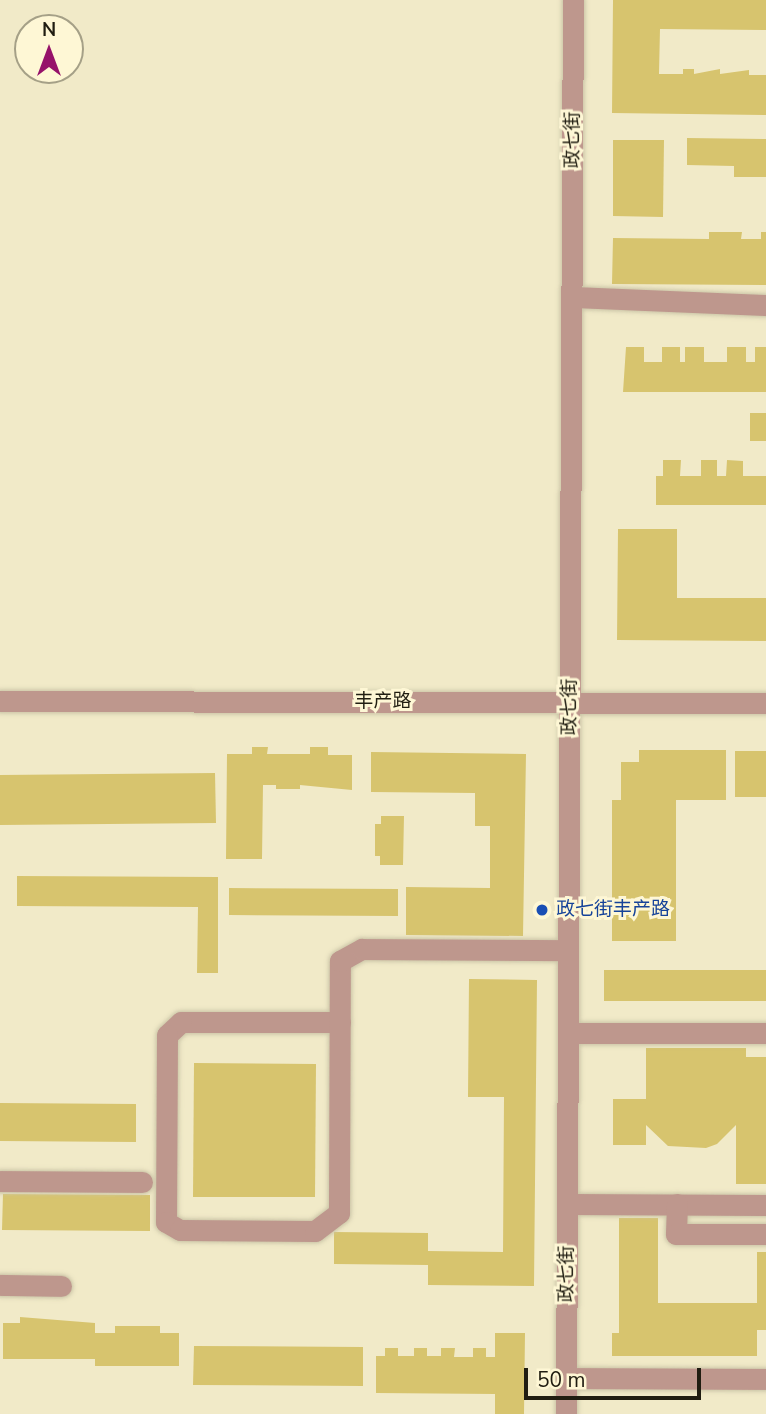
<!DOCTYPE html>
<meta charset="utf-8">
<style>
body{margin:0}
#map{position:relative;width:766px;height:1414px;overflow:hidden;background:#f1eac8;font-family:"Nunito Sans","Noto Sans SC",sans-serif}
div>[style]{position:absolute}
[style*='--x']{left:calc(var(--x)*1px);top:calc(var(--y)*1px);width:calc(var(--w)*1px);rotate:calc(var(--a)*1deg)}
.building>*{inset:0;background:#d7c46e}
.roads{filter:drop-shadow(0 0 2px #cbc5a7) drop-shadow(0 0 2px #cbc5a7)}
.minor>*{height:21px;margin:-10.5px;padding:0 10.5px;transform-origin:10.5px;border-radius:10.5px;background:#be978d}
.dots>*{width:19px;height:19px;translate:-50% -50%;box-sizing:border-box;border:4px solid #fef7d5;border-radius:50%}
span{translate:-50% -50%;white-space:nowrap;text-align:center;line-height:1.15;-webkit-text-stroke:6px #fef7d5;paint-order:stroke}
.street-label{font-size:19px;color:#201d11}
.transit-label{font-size:19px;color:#164399}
.left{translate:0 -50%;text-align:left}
.north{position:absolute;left:14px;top:14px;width:70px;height:70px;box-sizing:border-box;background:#fef7d5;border:2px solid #a5a087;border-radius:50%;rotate:0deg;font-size:19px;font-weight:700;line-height:28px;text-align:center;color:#201d11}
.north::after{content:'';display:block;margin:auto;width:24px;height:32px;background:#96126a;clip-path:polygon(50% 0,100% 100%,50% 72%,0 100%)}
.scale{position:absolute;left:524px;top:1368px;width:177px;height:32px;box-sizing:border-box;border:4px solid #201d11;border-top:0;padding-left:9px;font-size:21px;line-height:24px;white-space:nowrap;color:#201d11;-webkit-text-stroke:5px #fef7d5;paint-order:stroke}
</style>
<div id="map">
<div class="building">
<i style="clip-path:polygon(613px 0,766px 0,766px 30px,660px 29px,659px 74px,683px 74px,683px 69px,694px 69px,694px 74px,720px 69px,720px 74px,749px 70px,749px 75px,766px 75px,766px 115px,612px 113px)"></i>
<i style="clip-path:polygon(687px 138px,766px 139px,766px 177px,734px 177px,734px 166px,687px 165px)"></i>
<i style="clip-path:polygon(613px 140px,664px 140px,663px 217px,613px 216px)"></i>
<i style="clip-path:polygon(709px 232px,742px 232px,741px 239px,761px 239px,761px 232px,766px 232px,766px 285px,612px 284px,613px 238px,709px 239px)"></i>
<i style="clip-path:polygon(626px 347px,644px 347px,644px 362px,662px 362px,662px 347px,680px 347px,680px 362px,685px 362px,685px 347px,704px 347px,704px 362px,727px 362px,727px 347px,746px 347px,746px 362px,755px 362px,755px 347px,766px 347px,766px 392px,623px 392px)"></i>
<i style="clip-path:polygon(750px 413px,766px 413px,766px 441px,750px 441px)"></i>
<i style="clip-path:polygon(663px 460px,681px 460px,680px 476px,701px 476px,701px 460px,717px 460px,717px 476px,726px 476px,727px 460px,743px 461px,743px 476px,766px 476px,766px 505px,656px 505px,656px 476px,663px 476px)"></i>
<i style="clip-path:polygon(618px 529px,677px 529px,677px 598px,766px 598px,766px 641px,617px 640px)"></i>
<i style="clip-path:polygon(252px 747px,268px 747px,267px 754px,310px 754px,310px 747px,328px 747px,328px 755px,352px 755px,352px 790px,300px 785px,300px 789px,276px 789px,276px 785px,263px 785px,262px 859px,226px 859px,227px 754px,252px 754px)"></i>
<i style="clip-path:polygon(639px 750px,726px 750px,726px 800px,676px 800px,676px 941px,612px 941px,612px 800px,621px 800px,621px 762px,639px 762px)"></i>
<i style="clip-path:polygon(735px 751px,766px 751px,766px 797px,735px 797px)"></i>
<i style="clip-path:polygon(371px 752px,526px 754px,523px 936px,406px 935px,406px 887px,490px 888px,490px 826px,475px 826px,475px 793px,371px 792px)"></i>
<i style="clip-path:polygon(215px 773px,216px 823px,0 825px,0 775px)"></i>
<i style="clip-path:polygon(381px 816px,404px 816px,403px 865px,380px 865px,380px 856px,375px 856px,375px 824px,381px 824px)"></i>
<i style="clip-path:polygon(17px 876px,218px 877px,218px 973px,197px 973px,198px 907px,17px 906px)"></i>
<i style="clip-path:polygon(229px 888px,398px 889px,398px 916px,229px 915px)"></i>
<i style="clip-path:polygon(604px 970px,766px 970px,766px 1001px,604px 1001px)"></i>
<i style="clip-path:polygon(469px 979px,537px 980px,534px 1286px,428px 1285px,428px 1265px,334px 1264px,334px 1232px,428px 1233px,428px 1251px,503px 1252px,504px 1097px,468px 1097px)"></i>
<i style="clip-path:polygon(646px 1048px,746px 1048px,746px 1057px,766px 1057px,766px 1184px,736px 1184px,736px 1125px,717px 1144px,706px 1148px,668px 1146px,646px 1125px,646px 1145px,613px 1145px,613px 1099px,646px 1099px)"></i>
<i style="clip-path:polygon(194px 1063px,316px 1064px,315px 1197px,193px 1197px)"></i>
<i style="clip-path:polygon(0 1103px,136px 1104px,136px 1142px,0 1141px)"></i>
<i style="clip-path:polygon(3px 1194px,150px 1195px,150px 1231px,2px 1230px)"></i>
<i style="clip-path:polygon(619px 1218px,658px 1218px,658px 1303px,757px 1303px,757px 1252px,766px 1252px,766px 1330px,757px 1330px,757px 1356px,612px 1356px,612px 1333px,619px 1333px)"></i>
<i style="clip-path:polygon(20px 1317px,95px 1323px,95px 1333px,115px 1333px,115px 1326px,160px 1326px,160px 1333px,179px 1333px,179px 1366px,95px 1366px,95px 1359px,3px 1359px,3px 1323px,20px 1323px)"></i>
<i style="clip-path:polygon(495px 1333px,525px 1333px,524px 1414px,495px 1414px,495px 1394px,376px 1393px,376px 1356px,385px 1356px,385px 1348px,398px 1348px,398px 1356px,414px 1356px,414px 1348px,427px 1348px,427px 1356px,441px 1356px,441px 1348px,455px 1348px,454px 1357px,473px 1357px,473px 1348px,486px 1348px,486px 1357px,495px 1357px)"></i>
<i style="clip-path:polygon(194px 1346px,363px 1347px,363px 1386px,193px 1385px)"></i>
</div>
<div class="roads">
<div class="minor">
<i style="--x:572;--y:297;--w:194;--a:2.4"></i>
<i style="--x:0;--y:701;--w:766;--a:0.15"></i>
<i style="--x:340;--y:1022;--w:159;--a:180"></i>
<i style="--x:181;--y:1022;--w:19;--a:137"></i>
<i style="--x:167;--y:1035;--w:187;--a:90.3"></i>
<i style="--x:166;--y:1222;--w:16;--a:30"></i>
<i style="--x:180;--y:1230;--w:135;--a:0.4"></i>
<i style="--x:315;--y:1231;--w:30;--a:-37"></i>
<i style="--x:339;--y:1213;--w:252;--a:-89.8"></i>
<i style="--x:340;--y:961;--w:25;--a:-29"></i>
<i style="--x:362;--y:949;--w:206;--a:0.3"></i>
<i style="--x:568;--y:1033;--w:198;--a:0"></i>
<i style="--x:0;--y:1181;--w:142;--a:0.4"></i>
<i style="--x:567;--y:1204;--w:199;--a:0.3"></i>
<i style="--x:677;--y:1204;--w:30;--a:92"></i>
<i style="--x:676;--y:1234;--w:90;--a:0"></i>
<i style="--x:0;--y:1285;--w:61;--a:0.9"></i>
<i style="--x:566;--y:1378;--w:200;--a:0.3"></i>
<i style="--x:566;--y:1414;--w:1414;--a:-89.72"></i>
</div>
</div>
<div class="dots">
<i style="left:542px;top:910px;background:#1a4fb4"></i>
</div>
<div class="street-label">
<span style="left:573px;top:140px;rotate:-90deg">政七街</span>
<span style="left:383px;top:702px">丰产路</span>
<span style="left:570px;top:707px;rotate:-90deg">政七街</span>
<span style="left:567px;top:1274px;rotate:-90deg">政七街</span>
</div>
<div class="transit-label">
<span class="left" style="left:556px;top:910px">政七街丰产路</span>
</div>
<div class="north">N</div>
<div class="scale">50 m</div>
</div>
